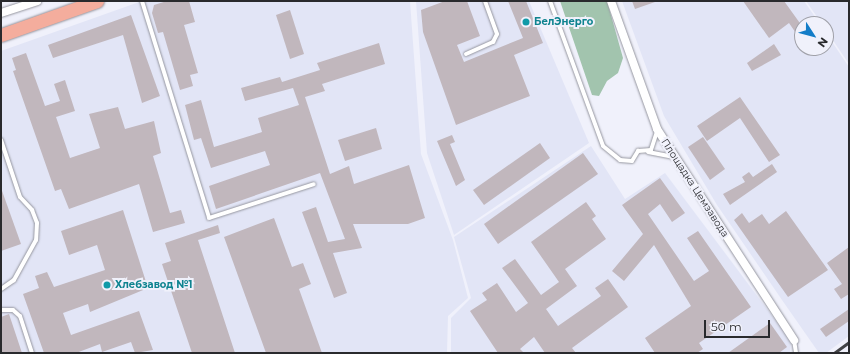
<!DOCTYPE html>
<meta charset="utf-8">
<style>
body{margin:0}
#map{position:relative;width:850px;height:354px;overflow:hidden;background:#f0f1fb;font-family:Montserrat,sans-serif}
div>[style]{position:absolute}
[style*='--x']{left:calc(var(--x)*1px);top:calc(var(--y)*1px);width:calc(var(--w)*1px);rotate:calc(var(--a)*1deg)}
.built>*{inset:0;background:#e2e5f6}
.forest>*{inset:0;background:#a2c4ae}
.building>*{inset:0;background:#c1b7bd}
.roads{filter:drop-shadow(0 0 1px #9697a0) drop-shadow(0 0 1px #9697a0)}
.service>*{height:4px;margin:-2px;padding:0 2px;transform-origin:2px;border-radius:2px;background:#fff}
.minor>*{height:8px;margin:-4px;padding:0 4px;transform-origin:4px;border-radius:4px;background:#fff}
.primary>*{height:13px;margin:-6.5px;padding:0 6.5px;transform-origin:6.5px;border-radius:6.5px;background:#f4ad9d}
.rail>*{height:2.5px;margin:-1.25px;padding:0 1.25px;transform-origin:1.25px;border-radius:1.25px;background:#424346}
.dots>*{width:11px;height:11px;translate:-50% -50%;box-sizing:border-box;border:2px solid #f0f1fb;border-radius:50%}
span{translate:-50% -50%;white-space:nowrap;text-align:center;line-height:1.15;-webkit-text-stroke:4px #f0f1fb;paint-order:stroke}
.culture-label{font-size:10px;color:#0d838f;font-weight:700}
.left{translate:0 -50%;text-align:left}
.street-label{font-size:10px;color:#292a2d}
.frame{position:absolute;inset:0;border:2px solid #292a2d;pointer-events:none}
.north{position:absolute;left:794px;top:16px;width:40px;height:40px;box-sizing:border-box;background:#f0f1fb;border:1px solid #a0a1a9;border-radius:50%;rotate:126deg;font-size:11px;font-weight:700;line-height:16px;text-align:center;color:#292a2d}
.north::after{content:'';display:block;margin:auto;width:14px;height:18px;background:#137dc8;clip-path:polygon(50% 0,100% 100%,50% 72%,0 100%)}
.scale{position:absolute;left:704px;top:320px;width:66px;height:18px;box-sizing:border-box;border:2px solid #292a2d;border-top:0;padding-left:5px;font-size:12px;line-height:14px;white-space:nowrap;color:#292a2d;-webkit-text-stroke:3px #f0f1fb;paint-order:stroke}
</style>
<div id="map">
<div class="built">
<i style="clip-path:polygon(142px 1px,410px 1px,421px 154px,453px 240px,468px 298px,448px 316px,447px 353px,1px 353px,1px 51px)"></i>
<i style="clip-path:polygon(416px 1px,529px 1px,589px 143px,454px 235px,427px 153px)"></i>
<i style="clip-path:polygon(622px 1px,804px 1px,820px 24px,802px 24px,802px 48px,826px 48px,826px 33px,849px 67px,849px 336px,826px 353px,819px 353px,782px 300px,717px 205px,664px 116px)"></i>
<i style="clip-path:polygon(806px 1px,849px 1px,849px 64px,826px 30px,826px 24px,822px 24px)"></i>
<i style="clip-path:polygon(591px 146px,625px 199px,665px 173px,791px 341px,790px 353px,451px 353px,451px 318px,471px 298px,454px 237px)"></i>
</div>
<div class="forest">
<i style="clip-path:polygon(560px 1px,607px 1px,623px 58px,618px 73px,607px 81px,599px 96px,592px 95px)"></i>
</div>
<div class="building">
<i style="clip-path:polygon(167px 1px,189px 1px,195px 22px,184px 25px,198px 73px,190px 75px,193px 86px,180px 90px,163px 32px,158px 33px,152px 13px,154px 5px)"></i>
<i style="clip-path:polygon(445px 1px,467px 1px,480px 36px,457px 45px,464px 62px,523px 38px,508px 1px,526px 1px,543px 43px,514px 55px,530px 96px,456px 125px,423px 32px,421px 10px)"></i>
<i style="clip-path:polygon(632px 1px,655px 1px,655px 2px,635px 9px)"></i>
<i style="clip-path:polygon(743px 1px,784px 1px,802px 26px,802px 42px,789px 23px,769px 38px)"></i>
<i style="clip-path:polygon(290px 10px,304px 54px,290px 59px,276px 15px)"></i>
<i style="clip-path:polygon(131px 15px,160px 96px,142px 103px,123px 35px,53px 58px,48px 45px)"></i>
<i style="clip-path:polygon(379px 43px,385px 64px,322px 84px,325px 91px,305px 97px,330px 174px,349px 166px,354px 184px,409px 165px,425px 218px,408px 224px,353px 224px,362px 248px,333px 253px,347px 293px,334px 298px,302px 212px,316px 207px,328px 242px,345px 239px,320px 173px,216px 209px,209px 186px,270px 165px,265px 151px,211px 168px,201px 138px,194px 140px,185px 105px,201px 100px,214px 147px,259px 133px,262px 132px,258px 118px,299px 105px,293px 88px,245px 101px,241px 88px,280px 77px,282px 82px,320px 70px,317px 63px)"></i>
<i style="clip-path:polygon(774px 44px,781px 55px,752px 71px,747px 63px)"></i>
<i style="clip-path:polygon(26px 53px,45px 106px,60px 101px,54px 84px,65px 80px,75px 111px,56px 117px,70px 158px,100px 148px,89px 114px,118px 107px,125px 129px,154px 121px,161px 153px,153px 156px,170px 213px,181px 210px,185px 223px,153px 232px,139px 184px,69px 209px,61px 189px,55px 191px,13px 71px,16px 70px,12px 58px)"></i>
<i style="clip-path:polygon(740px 97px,780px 155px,769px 162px,740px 118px,707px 141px,697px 126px)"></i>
<i style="clip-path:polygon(376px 128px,382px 149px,345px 161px,338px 140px)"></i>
<i style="clip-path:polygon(452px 135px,455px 142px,450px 144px,465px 180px,456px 186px,437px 141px)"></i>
<i style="clip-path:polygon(703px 137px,725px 169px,710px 180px,688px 147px)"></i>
<i style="clip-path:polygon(540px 143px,550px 158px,484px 205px,473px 190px)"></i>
<i style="clip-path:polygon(583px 153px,598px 174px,498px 244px,484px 224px)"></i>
<i style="clip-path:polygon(772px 164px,777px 172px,730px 205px,723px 194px,745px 182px,742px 177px,749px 172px,753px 177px)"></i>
<i style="clip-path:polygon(660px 178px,685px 213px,672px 222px,660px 204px,648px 214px,694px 281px,709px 271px,687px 238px,698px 231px,751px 307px,699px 343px,703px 349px,697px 353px,655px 353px,645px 338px,691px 306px,654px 245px,624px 281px,612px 271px,643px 234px,622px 205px)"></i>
<i style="clip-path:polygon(1px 188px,21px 244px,1px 251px)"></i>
<i style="clip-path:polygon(586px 202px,596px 216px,592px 219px,606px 239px,565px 269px,577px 286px,546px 309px,558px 326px,601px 296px,595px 288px,608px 279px,628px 307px,572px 348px,576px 353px,545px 353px,534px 337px,520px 349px,524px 353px,498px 353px,470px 311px,487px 300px,482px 293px,497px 283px,516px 312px,528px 303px,502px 268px,515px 259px,541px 295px,559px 282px,531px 242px)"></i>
<i style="clip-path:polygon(123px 210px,148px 288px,90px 312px,88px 304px,63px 313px,71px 335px,139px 311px,153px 350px,135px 353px,131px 342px,102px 352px,100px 344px,76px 353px,44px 353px,23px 294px,39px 288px,35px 276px,47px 272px,54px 287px,105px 270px,97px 245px,69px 255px,61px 231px)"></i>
<i style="clip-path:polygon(786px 211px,828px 270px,788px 297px,734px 220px,742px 213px,749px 223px,762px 214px,769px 224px)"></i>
<i style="clip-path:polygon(274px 218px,292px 267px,303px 263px,311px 284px,299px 289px,322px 353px,266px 353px,224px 237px)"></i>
<i style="clip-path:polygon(218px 225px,220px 233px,198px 240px,235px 353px,192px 353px,162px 264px,171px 261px,165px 243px)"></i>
<i style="clip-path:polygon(849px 247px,849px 294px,841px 299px,834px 289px,842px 284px,827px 263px)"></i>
<i style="clip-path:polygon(849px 309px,849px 321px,826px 337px,820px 329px)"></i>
<i style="clip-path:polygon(9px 314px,22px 353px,1px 353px,1px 317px)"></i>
<i style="clip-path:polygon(770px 323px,787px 347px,779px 353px,728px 353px)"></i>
</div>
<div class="roads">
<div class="service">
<i style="--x:142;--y:1;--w:227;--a:72.8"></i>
<i style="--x:209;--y:218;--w:110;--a:-17.9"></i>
<i style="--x:550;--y:1;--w:154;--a:69.9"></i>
<i style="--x:603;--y:146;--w:22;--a:39"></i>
<i style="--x:620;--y:160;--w:12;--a:5"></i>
<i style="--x:632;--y:161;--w:12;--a:-59"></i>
<i style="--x:638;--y:151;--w:13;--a:-4"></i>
<i style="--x:651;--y:150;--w:20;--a:-72"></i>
<i style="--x:466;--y:54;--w:30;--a:-24"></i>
<i style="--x:493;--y:42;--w:9;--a:-63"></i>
<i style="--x:497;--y:34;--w:35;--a:-110"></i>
<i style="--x:1;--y:140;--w:60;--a:71.6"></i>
<i style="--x:20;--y:197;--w:18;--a:47"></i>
<i style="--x:32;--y:210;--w:14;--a:69"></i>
<i style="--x:37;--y:223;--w:17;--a:93"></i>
<i style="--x:36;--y:240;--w:46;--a:118.8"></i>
<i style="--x:14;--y:280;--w:16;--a:145"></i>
<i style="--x:648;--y:152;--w:25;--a:11"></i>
<i style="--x:1;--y:310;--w:12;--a:0"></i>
<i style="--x:13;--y:310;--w:9;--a:41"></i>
<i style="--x:20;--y:316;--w:39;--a:72"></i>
<i style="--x:794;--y:340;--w:13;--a:81"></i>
</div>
<div class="minor">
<i style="--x:611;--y:1;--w:136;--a:70.2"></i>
<i style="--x:657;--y:129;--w:252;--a:57"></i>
<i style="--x:1;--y:13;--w:38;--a:-18"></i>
</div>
<div class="primary">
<i style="--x:1;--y:35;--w:102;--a:-19.5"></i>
</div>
</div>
<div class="rail">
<i style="--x:834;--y:353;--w:19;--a:-36"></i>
</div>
<div class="dots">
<i style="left:526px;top:22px;background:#0f9aa8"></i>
<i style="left:107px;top:285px;background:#0f9aa8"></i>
</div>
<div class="culture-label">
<span class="left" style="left:534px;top:22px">БелЭнерго</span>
<span class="left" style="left:115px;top:285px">Хлебзавод №1</span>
</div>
<div class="street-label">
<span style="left:695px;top:188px;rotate:57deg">Площадка Цемзавода</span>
</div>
<div class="frame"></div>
<div class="north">N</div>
<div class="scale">50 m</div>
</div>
